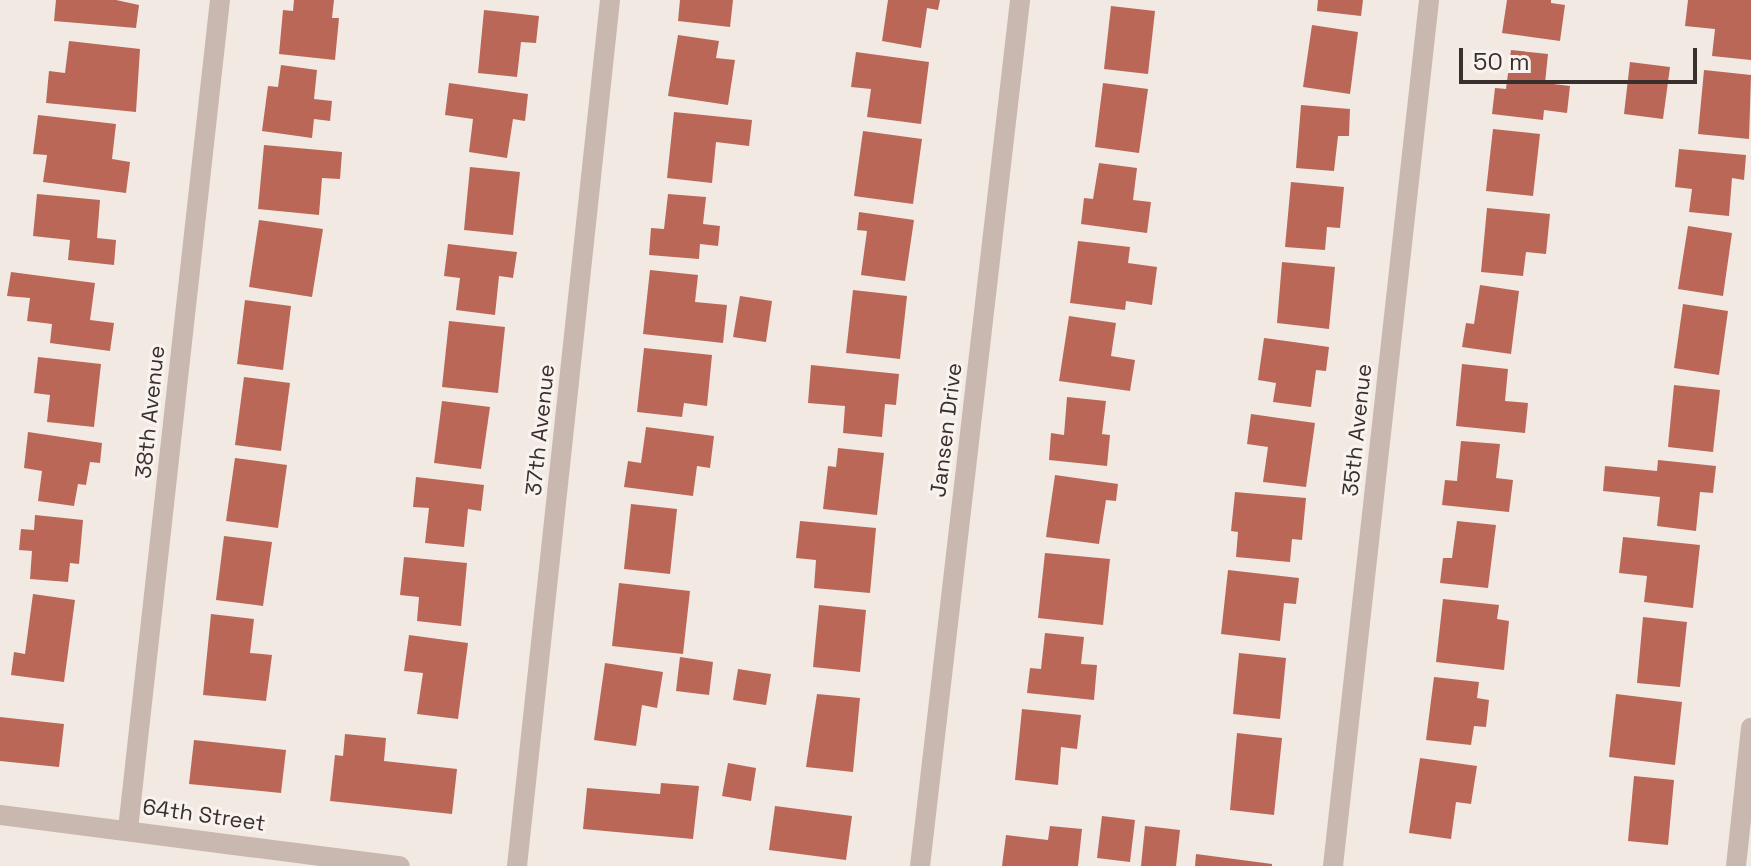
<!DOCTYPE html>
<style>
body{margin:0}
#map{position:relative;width:1751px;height:866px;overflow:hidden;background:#f2e9e2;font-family:"Space Grotesk",sans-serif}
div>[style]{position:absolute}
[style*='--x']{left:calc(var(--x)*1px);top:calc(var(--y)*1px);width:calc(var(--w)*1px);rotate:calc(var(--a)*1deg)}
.building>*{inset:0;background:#ba6758}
.minor>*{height:20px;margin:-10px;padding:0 10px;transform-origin:10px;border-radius:10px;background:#c9b8af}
span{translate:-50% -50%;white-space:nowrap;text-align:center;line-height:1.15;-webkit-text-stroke:6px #f9f3ef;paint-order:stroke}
.street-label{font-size:22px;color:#392f2c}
.scale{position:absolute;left:1459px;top:48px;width:238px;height:36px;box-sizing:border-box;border:4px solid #392f2c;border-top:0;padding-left:10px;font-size:24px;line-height:28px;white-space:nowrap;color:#392f2c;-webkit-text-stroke:6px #f9f3ef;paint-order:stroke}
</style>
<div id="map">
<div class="building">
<i style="clip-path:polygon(56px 0,116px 0,139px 5px,136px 28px,54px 21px)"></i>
<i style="clip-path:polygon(294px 0,334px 0,332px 18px,339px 18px,335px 60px,279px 54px,283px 10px,293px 11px)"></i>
<i style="clip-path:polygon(680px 0,733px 0,730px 27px,678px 21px)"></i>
<i style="clip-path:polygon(888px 0,940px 0,938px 10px,927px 8px,921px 48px,882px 41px)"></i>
<i style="clip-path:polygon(1318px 0,1363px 0,1361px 16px,1317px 11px)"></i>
<i style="clip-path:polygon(1507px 0,1551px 0,1551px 3px,1565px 5px,1560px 41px,1502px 33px)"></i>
<i style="clip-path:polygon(1688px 0,1751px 0,1751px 60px,1712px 56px,1715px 29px,1685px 26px)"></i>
<i style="clip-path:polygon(1111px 6px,1155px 11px,1148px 74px,1104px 69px)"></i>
<i style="clip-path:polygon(484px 10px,539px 16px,536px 43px,521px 42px,517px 77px,478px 73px)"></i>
<i style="clip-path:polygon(1312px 25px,1358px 32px,1350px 94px,1303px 87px)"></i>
<i style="clip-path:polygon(678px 35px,719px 41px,716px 58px,735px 60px,728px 105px,668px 96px)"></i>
<i style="clip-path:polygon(69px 41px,140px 49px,136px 112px,46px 103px,49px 71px,65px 73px)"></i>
<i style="clip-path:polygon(1511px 50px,1548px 54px,1545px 83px,1570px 86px,1567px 113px,1544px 110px,1543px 120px,1492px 114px,1495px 88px,1506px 89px)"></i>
<i style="clip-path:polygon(856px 52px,929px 62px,921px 124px,867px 117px,871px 89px,851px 87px)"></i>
<i style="clip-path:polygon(1630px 62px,1670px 67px,1663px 119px,1624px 114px)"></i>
<i style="clip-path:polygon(281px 65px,317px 70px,314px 99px,332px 101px,330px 121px,314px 119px,312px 138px,262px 131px,268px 86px,278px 87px)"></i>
<i style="clip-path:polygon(1704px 70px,1751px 75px,1749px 139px,1698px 134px)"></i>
<i style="clip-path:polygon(449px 83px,528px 94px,525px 121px,513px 119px,507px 158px,469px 152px,473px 119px,445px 115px)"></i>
<i style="clip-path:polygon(1103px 83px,1148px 89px,1139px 153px,1095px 147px)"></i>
<i style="clip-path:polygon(1301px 105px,1350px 109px,1349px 136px,1338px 136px,1334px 171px,1296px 168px)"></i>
<i style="clip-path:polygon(674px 112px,752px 120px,749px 146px,716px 142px,712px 183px,667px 178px)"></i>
<i style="clip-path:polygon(38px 115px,116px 124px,112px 159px,130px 162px,126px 193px,43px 182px,47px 155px,33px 154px)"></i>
<i style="clip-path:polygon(1493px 129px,1540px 134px,1533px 196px,1486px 191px)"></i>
<i style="clip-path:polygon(863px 131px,922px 139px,913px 204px,854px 196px)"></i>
<i style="clip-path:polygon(264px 145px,342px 152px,340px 179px,322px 178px,319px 215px,258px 209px)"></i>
<i style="clip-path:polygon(1679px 149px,1746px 155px,1744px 180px,1732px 178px,1729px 216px,1689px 212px,1692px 189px,1675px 187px)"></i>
<i style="clip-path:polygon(1099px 163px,1137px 168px,1133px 200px,1151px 202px,1147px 233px,1081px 224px,1084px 198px,1093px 199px)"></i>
<i style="clip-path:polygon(470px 167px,520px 172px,513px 235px,464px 230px)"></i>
<i style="clip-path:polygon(1291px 182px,1344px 187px,1340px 228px,1327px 227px,1325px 250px,1285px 247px)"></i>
<i style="clip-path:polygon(37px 194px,100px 200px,97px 238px,116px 240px,114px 265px,68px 260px,70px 240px,33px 236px)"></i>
<i style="clip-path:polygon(668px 194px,706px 197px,703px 224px,720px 226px,718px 246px,700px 244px,699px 259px,649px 255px,651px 228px,664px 229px)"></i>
<i style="clip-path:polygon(1487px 208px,1550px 214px,1546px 254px,1526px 252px,1523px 276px,1481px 272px)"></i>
<i style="clip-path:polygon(859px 212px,914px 220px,905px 281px,861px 275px,867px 231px,857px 230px)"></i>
<i style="clip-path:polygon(259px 220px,323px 229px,312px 297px,249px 287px)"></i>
<i style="clip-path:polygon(1688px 226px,1732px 233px,1723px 296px,1678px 289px)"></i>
<i style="clip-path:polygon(1078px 241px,1130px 247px,1128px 263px,1157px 267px,1152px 305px,1126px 301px,1125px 310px,1070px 303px)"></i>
<i style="clip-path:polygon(448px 244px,517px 252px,513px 278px,499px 276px,495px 315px,456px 310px,460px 278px,444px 276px)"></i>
<i style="clip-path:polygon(1282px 262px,1335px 267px,1329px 329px,1277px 323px)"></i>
<i style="clip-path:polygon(650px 270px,698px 275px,695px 302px,727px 305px,723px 343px,643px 334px)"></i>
<i style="clip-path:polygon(11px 272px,95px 283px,90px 320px,114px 323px,110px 351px,50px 343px,52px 324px,27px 321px,30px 298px,7px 296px)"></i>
<i style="clip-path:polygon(1480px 285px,1519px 291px,1511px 354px,1462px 347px,1466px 323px,1474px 324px)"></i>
<i style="clip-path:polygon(853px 290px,907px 296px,900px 359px,846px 353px)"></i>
<i style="clip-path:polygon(740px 296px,772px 301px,766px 342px,733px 337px)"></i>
<i style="clip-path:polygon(245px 300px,291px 306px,283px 370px,237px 364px)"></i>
<i style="clip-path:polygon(1683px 304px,1728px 311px,1719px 375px,1674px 368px)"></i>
<i style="clip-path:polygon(1069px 316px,1116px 323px,1111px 356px,1135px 360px,1130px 391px,1059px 381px)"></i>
<i style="clip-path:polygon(449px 321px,505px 327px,498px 393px,442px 387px)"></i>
<i style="clip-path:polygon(1264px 338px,1329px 347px,1326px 371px,1316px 370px,1311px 407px,1273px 402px,1276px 383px,1258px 380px)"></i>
<i style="clip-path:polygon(644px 348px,712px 355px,707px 406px,684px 403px,682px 417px,637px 412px)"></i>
<i style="clip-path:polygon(38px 357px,101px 364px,94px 427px,47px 422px,50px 395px,34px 393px)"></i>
<i style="clip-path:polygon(1462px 364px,1508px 369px,1505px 401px,1528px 403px,1525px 433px,1456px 426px)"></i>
<i style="clip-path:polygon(811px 365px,899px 374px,896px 405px,885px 404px,882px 437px,843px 433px,845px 406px,808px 403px)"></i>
<i style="clip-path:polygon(244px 377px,290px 383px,281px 451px,235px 445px)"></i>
<i style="clip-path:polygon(1674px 385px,1720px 390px,1713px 452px,1668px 447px)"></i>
<i style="clip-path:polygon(1067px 397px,1106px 401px,1102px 434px,1110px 435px,1107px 466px,1049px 460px,1051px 433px,1064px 435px)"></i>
<i style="clip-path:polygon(442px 401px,490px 407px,481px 469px,434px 463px)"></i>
<i style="clip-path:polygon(1251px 414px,1315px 423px,1306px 487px,1263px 482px,1268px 447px,1247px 444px)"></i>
<i style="clip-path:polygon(646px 427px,714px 436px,710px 468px,697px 466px,693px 496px,624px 487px,628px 461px,641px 463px)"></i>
<i style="clip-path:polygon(28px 432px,102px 443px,100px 463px,90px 462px,86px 485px,78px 484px,74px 506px,38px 501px,42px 471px,24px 468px)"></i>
<i style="clip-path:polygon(1461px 441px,1500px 444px,1496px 478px,1513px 480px,1509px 512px,1442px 505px,1445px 480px,1457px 481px)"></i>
<i style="clip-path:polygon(838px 448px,884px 453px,877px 515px,823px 509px,828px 466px,836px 467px)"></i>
<i style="clip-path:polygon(235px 458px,287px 465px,278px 528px,226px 521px)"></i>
<i style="clip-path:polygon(1658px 460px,1716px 466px,1713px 493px,1700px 492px,1696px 531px,1657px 526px,1660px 497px,1603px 491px,1605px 466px,1657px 471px)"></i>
<i style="clip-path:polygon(1055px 475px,1118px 484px,1116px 501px,1106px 500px,1099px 544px,1046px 537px)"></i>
<i style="clip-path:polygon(416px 477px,484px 485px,481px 511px,468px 509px,464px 547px,425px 543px,429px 508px,413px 507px)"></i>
<i style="clip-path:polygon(1235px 492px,1306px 498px,1302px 540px,1292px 539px,1290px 562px,1236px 557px,1238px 532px,1231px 531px)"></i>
<i style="clip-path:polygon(631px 504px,677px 509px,670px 574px,624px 569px)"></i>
<i style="clip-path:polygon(35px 515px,83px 520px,79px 564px,70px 563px,68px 582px,30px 579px,32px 551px,19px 550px,21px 529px,34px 530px)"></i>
<i style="clip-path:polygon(800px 521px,876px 528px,870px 593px,814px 588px,816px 560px,796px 558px)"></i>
<i style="clip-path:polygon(1457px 521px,1496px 525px,1488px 588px,1440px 583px,1443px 558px,1452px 558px)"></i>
<i style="clip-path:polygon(224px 536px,272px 542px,263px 606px,216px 600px)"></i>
<i style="clip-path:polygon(1623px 537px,1700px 545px,1693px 608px,1644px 602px,1647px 576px,1619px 573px)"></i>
<i style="clip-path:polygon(1045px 553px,1110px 559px,1103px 625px,1038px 618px)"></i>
<i style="clip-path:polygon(404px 557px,467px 563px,461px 626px,417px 621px,419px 597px,400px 595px)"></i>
<i style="clip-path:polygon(1228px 570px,1299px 578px,1296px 604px,1284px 603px,1280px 641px,1221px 634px)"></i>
<i style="clip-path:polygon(619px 583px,690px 591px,683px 654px,612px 646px)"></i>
<i style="clip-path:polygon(33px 594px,75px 600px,64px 682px,11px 675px,14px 652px,25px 654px)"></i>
<i style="clip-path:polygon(1443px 599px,1499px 605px,1497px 619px,1509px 621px,1504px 670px,1436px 662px)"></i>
<i style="clip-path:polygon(819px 605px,866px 610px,860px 672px,813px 667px)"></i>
<i style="clip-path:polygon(211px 614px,254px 619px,250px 653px,272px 655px,266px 701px,203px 695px)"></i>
<i style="clip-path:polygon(1643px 617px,1687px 622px,1680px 687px,1637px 683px)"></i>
<i style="clip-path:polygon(1045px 633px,1084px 637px,1081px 664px,1097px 665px,1094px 700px,1027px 693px,1030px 668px,1041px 669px)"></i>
<i style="clip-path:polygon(409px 635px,468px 643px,458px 719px,417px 714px,423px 673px,404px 671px)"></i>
<i style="clip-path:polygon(1239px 653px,1286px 658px,1280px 719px,1233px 714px)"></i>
<i style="clip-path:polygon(680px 657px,713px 662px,709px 695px,676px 691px)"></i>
<i style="clip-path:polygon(605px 663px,663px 672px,657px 708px,642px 705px,636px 746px,594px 740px)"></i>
<i style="clip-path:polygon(738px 669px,771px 674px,766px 705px,733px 700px)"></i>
<i style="clip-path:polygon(1434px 677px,1479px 682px,1477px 698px,1489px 700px,1486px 727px,1474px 726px,1471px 745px,1426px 740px)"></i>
<i style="clip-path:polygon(817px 694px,860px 698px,853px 772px,806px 767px)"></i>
<i style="clip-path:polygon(1616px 694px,1682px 702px,1675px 765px,1609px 757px)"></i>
<i style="clip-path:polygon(1022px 709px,1081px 715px,1077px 749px,1061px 747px,1058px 785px,1015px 780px)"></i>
<i style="clip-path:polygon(0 717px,64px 724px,59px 767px,0 761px)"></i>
<i style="clip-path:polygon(1237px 733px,1282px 738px,1274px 815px,1230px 810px)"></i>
<i style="clip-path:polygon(345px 734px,386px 738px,384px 761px,457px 769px,452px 814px,330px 801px,335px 755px,343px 756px)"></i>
<i style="clip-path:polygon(194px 740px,286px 750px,281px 793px,189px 784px)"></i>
<i style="clip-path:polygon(1420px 758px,1477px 766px,1471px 804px,1456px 802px,1451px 839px,1409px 833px)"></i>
<i style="clip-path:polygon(728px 763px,756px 768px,751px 801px,722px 796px)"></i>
<i style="clip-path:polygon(1634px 776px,1674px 780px,1668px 845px,1628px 841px)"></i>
<i style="clip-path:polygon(661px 783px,699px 786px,693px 839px,583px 829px,587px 788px,660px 794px)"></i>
<i style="clip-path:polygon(775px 806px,852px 816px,846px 860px,769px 850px)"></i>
<i style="clip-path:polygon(1102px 816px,1135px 820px,1130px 862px,1097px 858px)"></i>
<i style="clip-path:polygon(1050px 826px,1082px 829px,1078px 866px,1002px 866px,1006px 835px,1048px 840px)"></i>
<i style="clip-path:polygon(1145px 826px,1180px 830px,1176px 866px,1141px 866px)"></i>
<i style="clip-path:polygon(1196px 854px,1272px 864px,1272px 866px,1195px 866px)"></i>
</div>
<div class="minor">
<i style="--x:0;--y:815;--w:403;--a:7.3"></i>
<i style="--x:128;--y:829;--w:834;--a:-83.67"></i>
<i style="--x:517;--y:866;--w:871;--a:-83.87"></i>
<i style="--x:920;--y:866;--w:872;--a:-83.41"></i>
<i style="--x:1333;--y:866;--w:871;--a:-83.67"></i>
<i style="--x:1736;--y:866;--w:139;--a:-83.8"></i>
</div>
<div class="street-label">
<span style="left:150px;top:412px;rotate:-84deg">38th Avenue</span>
<span style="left:540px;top:430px;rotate:-84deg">37th Avenue</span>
<span style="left:946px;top:430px;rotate:-83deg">Jansen Drive</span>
<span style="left:1357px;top:430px;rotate:-84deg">35th Avenue</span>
<span style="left:204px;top:815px;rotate:8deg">64th Street</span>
</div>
<div class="scale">50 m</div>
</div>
